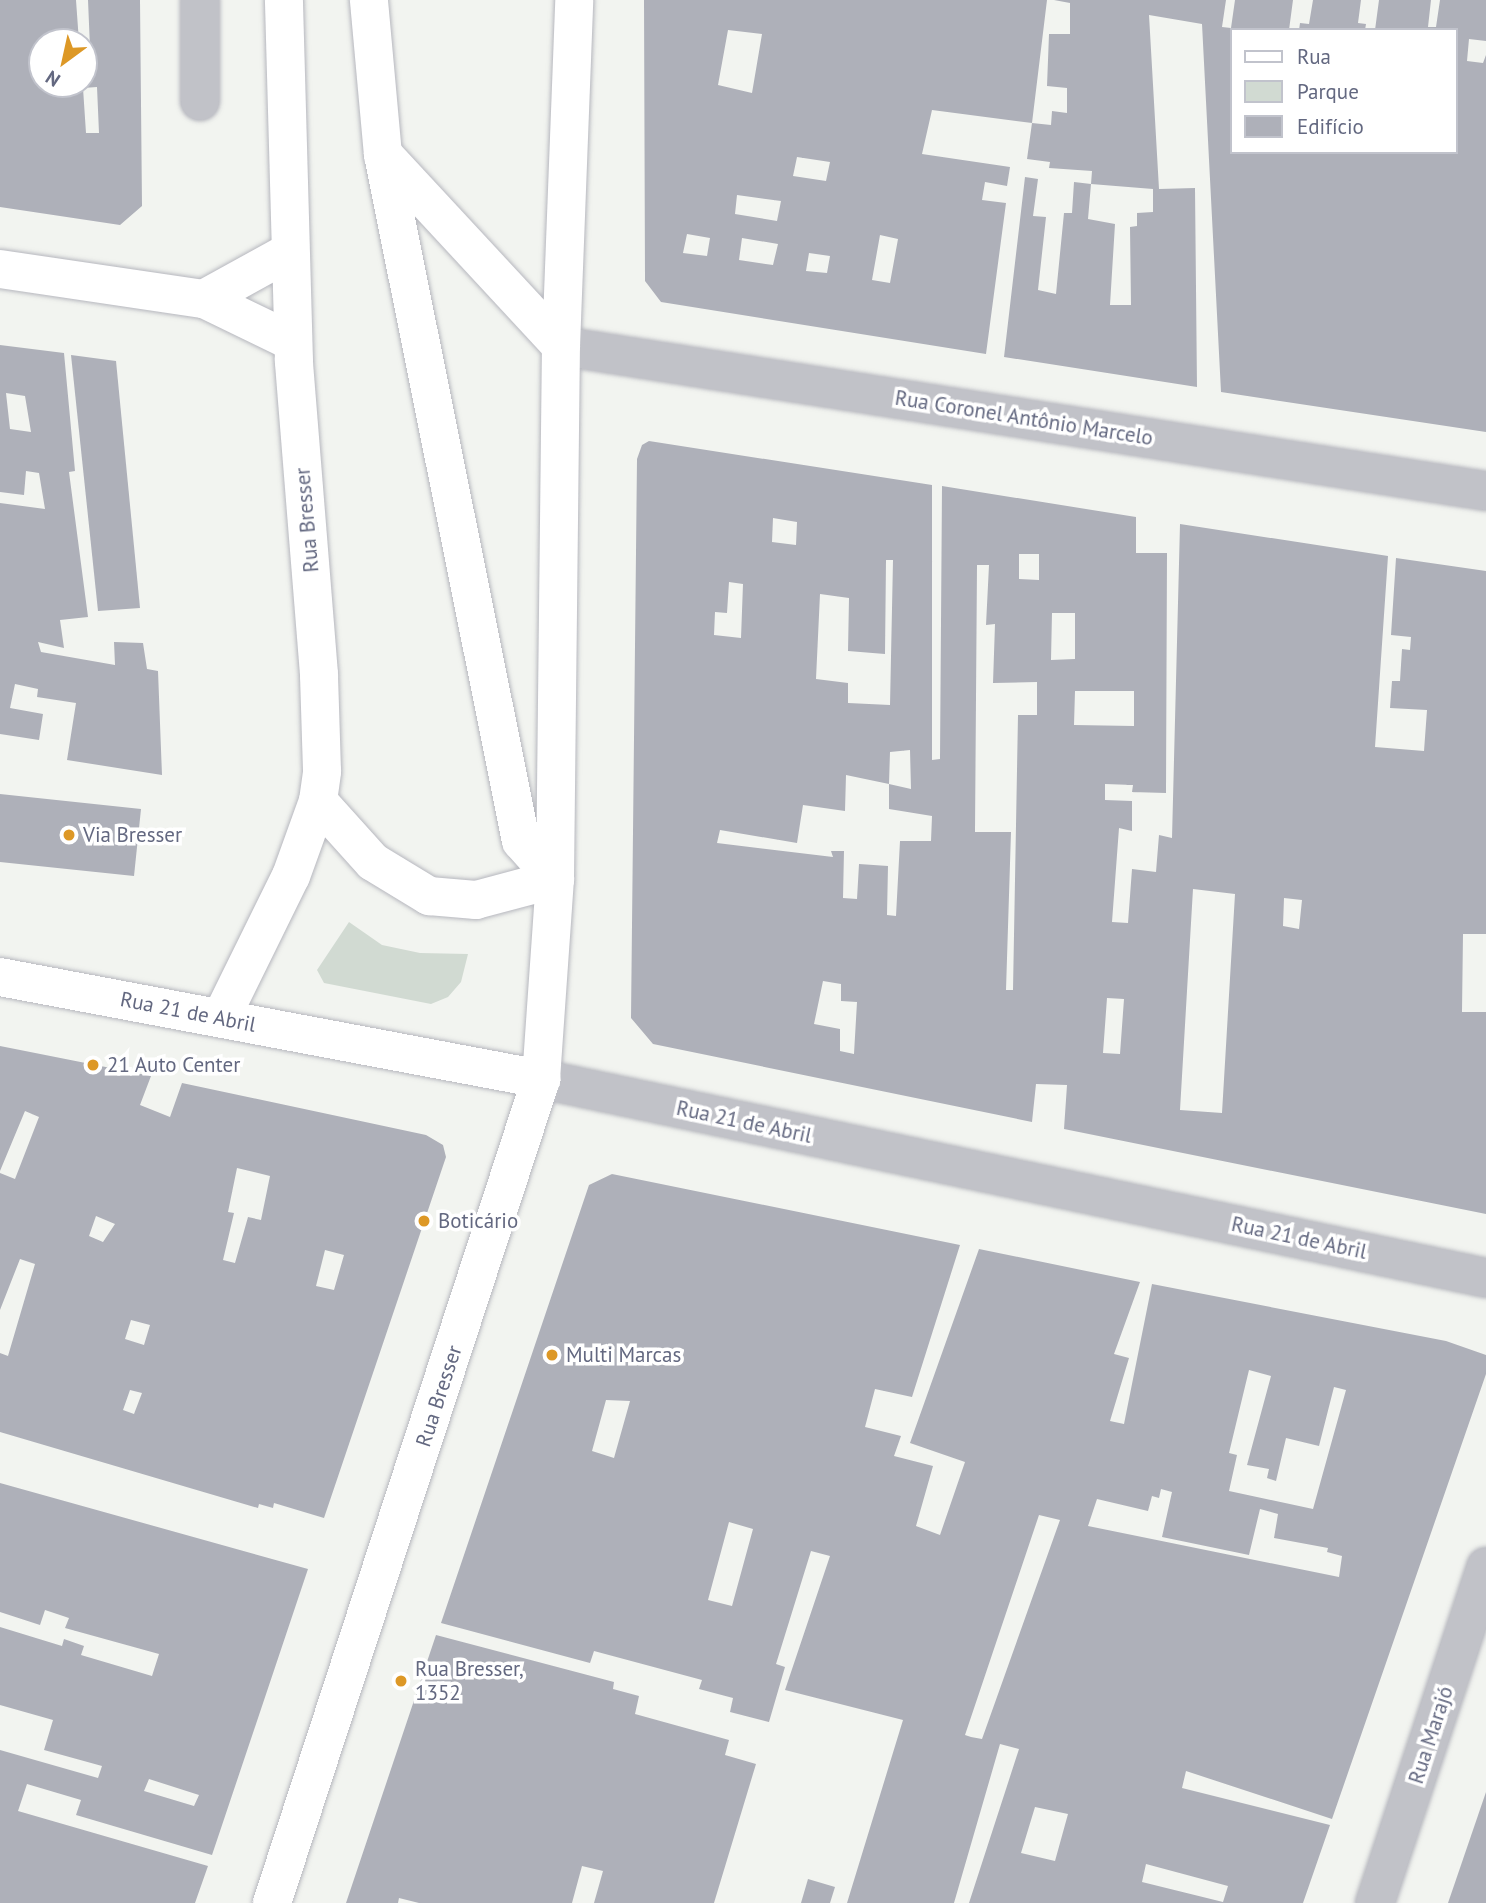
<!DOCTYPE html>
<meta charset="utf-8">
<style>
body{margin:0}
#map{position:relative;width:1486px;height:1903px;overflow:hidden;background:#f2f4f0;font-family:"PT Sans",sans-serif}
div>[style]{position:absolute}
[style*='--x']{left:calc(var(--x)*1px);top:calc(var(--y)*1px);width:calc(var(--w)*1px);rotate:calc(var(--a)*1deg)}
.green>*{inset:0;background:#d1dad2}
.building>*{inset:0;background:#aeb0b9}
.roads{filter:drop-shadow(0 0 2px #b6b7be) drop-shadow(0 0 2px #b6b7be)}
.street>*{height:38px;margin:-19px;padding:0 19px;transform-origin:19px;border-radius:19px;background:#c1c2c8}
.secondary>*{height:38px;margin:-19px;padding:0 19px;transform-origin:19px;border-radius:19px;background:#fff}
.primary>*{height:38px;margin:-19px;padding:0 19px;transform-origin:19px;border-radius:19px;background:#fff}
.dots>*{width:19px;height:19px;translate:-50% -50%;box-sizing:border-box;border:4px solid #fff;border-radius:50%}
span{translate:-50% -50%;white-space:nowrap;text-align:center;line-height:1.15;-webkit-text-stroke:7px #fff;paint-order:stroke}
.street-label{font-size:21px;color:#636880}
.poi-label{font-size:21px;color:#636880}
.left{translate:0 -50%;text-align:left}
.legend{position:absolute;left:1230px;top:28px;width:228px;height:126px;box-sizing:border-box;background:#fff;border:2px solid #c1c3cc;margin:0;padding:9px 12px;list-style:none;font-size:21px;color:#636880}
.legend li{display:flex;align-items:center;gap:14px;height:35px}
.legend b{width:35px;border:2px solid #c1c3cc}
.north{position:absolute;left:28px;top:28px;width:70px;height:70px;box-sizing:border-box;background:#fff;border:2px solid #c1c3cc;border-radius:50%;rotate:213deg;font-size:19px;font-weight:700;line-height:28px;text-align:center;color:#636880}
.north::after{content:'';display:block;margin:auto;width:24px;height:32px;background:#dd9826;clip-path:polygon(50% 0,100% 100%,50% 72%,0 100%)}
</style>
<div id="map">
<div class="green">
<i style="clip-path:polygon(349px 922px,382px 945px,420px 953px,468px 954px,461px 982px,448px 997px,431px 1004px,324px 983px,317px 970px)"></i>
</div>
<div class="building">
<i style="clip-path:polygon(evenodd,0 0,76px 0,79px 42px,42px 42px,42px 84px,84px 84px,84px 72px,91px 72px,88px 0,140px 0,142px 206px,120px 225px,0 207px,0 0,97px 87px,99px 133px,86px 133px,83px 88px,97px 87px)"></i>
<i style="clip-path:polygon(evenodd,644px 0,1047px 0,1032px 123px,932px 110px,922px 154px,1010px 167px,1007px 186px,985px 182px,982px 200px,1006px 203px,986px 354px,661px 302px,645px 281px,644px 0,728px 30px,762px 34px,752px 93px,718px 85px,728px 30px,644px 0,797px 157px,830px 162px,826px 181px,793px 176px,797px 157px,644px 0,737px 195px,781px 201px,777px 221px,735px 214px,737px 195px,644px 0,687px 234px,710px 238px,707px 256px,683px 253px,687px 234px,644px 0,880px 235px,898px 239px,890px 283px,872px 280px,880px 235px,644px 0,742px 238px,778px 244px,773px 265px,739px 260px,742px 238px,644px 0,809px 253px,830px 256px,827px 273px,806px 271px,809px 253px)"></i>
<i style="clip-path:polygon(1054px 0,1226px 0,1222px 27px,1231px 28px,1235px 0,1293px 0,1289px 30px,1232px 30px,1232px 152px,1456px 152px,1456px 30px,1375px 30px,1379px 0,1431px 0,1428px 27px,1436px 27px,1440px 0,1486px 0,1486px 41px,1469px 39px,1467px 61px,1483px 63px,1486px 55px,1486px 432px,1221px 392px,1202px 24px,1149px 15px,1159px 189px,1195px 188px,1197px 387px,1004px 357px,1025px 177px,1038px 179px,1033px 216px,1046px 217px,1038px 290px,1056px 294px,1064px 213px,1072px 213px,1074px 182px,1091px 184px,1088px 219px,1115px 224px,1110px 305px,1131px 305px,1130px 227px,1137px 226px,1137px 213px,1153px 212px,1153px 189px,1091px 184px,1092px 171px,1049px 168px,1050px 162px,1027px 159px,1032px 123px,1051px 125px,1052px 111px,1067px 113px,1067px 88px,1047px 86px,1049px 34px,1070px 34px,1070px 3px)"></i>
<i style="clip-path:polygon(1313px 0,1361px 0,1358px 23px,1366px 24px,1365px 30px,1299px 30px,1300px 23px,1309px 24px)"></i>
<i style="clip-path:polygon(evenodd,0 345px,64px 353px,75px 471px,69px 472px,88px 617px,60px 620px,64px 648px,38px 642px,41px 652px,115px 665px,114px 642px,143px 643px,147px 669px,158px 671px,162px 775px,67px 760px,76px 703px,37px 697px,38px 689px,15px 684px,10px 708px,43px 714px,39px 740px,0 734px,0 503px,45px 509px,39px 473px,26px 471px,24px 495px,0 492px,0 345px,6px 393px,25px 396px,31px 432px,10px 429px,6px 393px)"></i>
<i style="clip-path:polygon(71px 355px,116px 361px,140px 608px,98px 611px)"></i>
<i style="clip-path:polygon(evenodd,649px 441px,932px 485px,932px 760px,940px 759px,942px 486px,1136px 517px,1136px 553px,1167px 553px,1166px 793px,1132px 792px,1133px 785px,1105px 784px,1105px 800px,1132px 801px,1132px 831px,1119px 828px,1112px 922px,1128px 923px,1132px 869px,1156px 872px,1159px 835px,1172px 838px,1180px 524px,1388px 556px,1375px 747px,1424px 751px,1427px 710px,1390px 708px,1392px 681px,1400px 681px,1402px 649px,1410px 650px,1411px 637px,1391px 635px,1396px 558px,1486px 571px,1486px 934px,1463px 934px,1462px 1012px,1486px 1012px,1486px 1214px,1064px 1129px,1067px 1085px,1036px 1084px,1032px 1122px,653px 1044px,631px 1018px,637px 459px,642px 445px,649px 441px,773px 518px,797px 522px,796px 545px,772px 542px,773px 518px,649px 441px,1019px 554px,1039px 554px,1039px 580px,1019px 579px,1019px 554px,649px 441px,886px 560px,893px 560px,890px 705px,848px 703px,848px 683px,816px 679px,820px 594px,849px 598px,848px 651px,885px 654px,886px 560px,649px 441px,977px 565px,989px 565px,986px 625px,995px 624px,993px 683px,1037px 682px,1037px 715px,1018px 715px,1013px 990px,1006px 990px,1011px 832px,975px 832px,977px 565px,649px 441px,729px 582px,743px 584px,741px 638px,714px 635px,715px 612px,727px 613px,729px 582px,649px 441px,1052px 613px,1075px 613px,1075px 659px,1051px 660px,1052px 613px,649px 441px,1075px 691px,1134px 691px,1134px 726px,1074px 725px,1075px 691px,649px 441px,910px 750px,911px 789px,889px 784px,890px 752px,910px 750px,649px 441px,846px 775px,889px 784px,889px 809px,932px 816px,931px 841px,900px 841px,896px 916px,887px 915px,888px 866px,859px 864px,857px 899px,843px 898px,844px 851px,831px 851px,833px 857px,717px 843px,720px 830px,797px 843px,803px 805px,845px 811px,846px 775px,649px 441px,1193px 889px,1235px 894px,1222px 1113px,1180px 1110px,1193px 889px,649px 441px,1284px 898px,1302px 900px,1299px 929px,1283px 926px,1284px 898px,649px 441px,823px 981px,841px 984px,841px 1001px,857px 1002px,854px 1054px,840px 1051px,840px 1029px,814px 1024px,823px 981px,649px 441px,1107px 998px,1124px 999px,1120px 1054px,1103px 1053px,1107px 998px)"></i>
<i style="clip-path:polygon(0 794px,141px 809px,134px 876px,0 862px)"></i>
<i style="clip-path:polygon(evenodd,0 1046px,151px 1076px,140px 1105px,170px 1117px,182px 1083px,426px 1135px,443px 1145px,446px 1157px,324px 1518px,274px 1503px,273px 1508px,259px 1504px,258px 1508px,0 1432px,0 1353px,8px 1356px,35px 1264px,20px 1259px,0 1310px,0 1173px,15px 1179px,39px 1117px,25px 1111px,0 1171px,0 1046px,237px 1168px,270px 1176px,261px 1220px,248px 1217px,235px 1263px,223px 1260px,234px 1213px,228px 1212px,237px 1168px,0 1046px,96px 1216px,115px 1224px,103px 1242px,89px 1236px,96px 1216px,0 1046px,325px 1250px,344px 1255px,334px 1290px,316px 1286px,325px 1250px,0 1046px,131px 1320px,150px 1325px,144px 1345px,125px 1339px,131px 1320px,0 1046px,130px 1390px,142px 1393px,134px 1414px,123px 1410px,130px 1390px)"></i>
<i style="clip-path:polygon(evenodd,612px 1174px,960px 1245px,912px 1397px,875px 1389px,865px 1427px,901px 1436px,894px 1456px,933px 1466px,916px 1526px,940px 1535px,965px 1462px,910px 1443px,979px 1249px,1140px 1282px,1114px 1354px,1129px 1358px,1110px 1421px,1124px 1424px,1152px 1284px,1446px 1341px,1486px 1355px,1486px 1374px,1332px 1819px,1186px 1771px,1182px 1788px,1330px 1825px,1303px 1903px,969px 1903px,1019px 1749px,1000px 1744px,954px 1903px,847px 1903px,903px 1720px,785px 1690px,830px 1556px,811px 1551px,776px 1664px,785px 1667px,769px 1722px,730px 1712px,733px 1698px,699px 1689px,702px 1680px,594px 1651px,590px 1663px,441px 1623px,589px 1185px,612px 1174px,1249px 1370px,1271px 1376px,1247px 1465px,1269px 1469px,1267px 1478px,1276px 1481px,1286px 1438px,1319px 1446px,1334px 1387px,1346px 1390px,1313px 1509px,1229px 1491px,1237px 1455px,1229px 1453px,1249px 1370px,612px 1174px,606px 1400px,630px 1401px,614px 1458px,592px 1451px,606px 1400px,612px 1174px,1161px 1489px,1172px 1492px,1162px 1537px,1249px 1555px,1260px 1509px,1278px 1514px,1274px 1538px,1328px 1548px,1327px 1552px,1342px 1556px,1339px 1577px,1088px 1526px,1097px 1499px,1148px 1511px,1152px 1496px,1159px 1498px,1161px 1489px,612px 1174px,1039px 1515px,1060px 1520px,982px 1739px,971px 1737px,965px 1735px,1039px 1515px,612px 1174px,729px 1522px,753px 1529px,732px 1606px,708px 1600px,729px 1522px,612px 1174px,1035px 1807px,1068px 1814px,1055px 1861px,1021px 1853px,1035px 1807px,612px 1174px,1146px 1864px,1228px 1886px,1223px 1902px,1142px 1882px,1146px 1864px)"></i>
<i style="clip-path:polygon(evenodd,0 1483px,308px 1569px,212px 1855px,76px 1815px,81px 1800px,27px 1784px,18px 1811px,208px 1866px,195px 1903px,0 1903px,0 1750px,98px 1778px,102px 1766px,44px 1750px,53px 1720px,0 1705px,0 1627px,62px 1646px,64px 1639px,84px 1646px,81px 1655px,152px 1676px,159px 1654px,65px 1628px,69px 1618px,45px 1610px,40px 1625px,0 1612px,0 1483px,149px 1779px,199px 1795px,194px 1806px,144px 1791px,149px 1779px)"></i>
<i style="clip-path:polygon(436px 1635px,614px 1682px,613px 1689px,639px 1696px,635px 1714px,729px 1740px,725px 1755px,756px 1764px,714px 1903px,594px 1903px,603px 1871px,582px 1866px,572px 1903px,419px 1903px,399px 1898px,398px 1903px,346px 1903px)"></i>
<i style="clip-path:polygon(1486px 1792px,1486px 1903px,1448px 1903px)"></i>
<i style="clip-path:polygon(808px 1879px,835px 1887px,830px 1903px,801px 1903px)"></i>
</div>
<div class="roads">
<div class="street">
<i style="--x:200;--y:101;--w:101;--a:-90"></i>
<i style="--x:561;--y:346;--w:936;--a:8.91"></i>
<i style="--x:541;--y:1079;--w:966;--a:11.89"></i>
<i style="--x:1375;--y:1903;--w:354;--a:-71.7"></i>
</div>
<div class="secondary">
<i style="--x:0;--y:269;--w:206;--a:8.4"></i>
<i style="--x:204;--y:299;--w:99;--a:25.8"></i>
<i style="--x:204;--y:299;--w:97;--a:-28.9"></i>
<i style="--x:555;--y:879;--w:533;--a:-89.36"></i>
<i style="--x:561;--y:346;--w:346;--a:-87.8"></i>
</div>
<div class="primary">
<i style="--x:384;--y:155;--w:260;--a:47.2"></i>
<i style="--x:318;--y:801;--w:82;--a:48"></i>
<i style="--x:373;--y:862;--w:66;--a:31.3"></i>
<i style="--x:429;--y:896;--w:47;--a:4.9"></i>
<i style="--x:476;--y:900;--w:82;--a:-14.9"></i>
<i style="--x:0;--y:977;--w:551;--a:10.68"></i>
<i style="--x:221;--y:1018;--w:158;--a:-63.8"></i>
<i style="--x:291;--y:876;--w:80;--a:-70.2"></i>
<i style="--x:318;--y:801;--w:30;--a:-82"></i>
<i style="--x:322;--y:771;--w:97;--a:-91.8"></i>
<i style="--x:319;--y:674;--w:314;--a:-94.6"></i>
<i style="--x:294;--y:361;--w:361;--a:-91.6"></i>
<i style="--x:272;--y:1903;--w:867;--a:-71.92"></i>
<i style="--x:541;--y:1079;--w:200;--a:-86"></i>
<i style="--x:555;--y:879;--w:51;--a:-131.8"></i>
<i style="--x:521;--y:841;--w:700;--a:-101.37"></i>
<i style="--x:383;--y:155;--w:156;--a:-95.2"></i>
</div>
</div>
<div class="dots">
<i style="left:69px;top:835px;background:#dd9826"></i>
<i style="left:93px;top:1065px;background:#dd9826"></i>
<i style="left:424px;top:1221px;background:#dd9826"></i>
<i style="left:552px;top:1355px;background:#dd9826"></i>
<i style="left:401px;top:1681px;background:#dd9826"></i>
</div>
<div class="street-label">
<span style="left:1024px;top:418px;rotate:9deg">Rua Coronel Antônio Marcelo</span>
<span style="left:307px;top:520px;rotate:-95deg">Rua Bresser</span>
<span style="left:188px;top:1012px;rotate:11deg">Rua 21 de Abril</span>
<span style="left:744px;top:1122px;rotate:12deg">Rua 21 de Abril</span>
<span style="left:1299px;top:1238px;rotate:12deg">Rua 21 de Abril</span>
<span style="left:439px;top:1396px;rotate:-72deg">Rua Bresser</span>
<span style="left:1431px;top:1735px;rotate:-72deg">Rua Marajó</span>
</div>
<div class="poi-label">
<span class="left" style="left:83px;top:835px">Via Bresser</span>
<span class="left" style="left:107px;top:1065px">21 Auto Center</span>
<span class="left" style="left:438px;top:1221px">Boticário</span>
<span class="left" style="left:566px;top:1355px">Multi Marcas</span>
<span class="left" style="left:415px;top:1681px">Rua Bresser,<br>1352</span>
</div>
<ul class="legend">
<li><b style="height:9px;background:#fff"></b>Rua</li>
<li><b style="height:19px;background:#d1dad2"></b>Parque</li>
<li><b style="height:19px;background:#aeb0b9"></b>Edifício</li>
</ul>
<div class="north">N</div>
</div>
